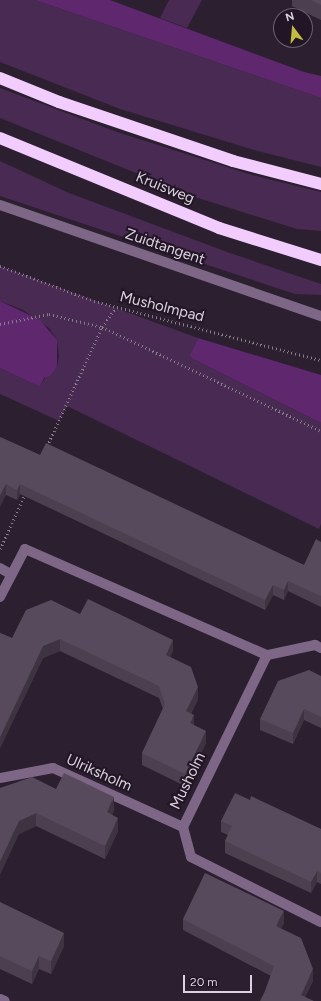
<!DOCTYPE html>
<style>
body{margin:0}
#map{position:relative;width:321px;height:1001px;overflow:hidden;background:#2c1f30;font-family:Figtree,sans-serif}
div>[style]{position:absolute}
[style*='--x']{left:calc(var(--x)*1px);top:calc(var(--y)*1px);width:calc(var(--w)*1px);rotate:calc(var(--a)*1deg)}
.green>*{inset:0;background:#482a52}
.water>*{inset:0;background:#5e276e}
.path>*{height:2.5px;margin-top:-1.25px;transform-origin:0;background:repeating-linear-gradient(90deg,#877c8a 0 1px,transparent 0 4px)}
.minor>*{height:10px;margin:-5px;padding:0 5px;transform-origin:5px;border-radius:5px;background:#7e6686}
.highway>*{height:12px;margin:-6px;padding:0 6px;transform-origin:6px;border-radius:6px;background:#f1ccfd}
.wall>*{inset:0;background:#4c4050}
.shaded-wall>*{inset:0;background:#3e3441}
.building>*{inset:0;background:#584a5d}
span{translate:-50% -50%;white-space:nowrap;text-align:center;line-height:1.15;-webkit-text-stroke:4px #221626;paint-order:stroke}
.street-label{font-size:15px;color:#dbd2de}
.north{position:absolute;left:273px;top:8px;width:40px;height:40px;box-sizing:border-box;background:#221626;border:1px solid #6c6170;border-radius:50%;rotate:344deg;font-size:11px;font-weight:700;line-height:16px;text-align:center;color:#dbd2de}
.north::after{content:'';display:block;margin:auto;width:14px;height:18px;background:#c1bd40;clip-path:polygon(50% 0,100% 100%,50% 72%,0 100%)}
.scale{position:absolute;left:183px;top:975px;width:69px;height:18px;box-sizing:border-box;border:2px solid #dbd2de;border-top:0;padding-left:5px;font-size:12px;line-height:14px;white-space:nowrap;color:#dbd2de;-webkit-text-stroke:3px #221626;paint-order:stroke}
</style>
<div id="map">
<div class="green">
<i style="clip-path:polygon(0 0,35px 0,321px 98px,321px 167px,254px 150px,120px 109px,0 62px)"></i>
<i style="clip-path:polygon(169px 0,202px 0,187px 28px,160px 18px)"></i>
<i style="clip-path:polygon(0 88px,117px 132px,252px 175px,321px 192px,321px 231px,297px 229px,195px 197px,0 118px)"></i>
<i style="clip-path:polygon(0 161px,69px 193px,230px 253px,321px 284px,321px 295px,295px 294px,0 196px)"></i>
<i style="clip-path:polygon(0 266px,198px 338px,191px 352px,195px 360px,321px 423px,321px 524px,319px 529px,67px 406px,59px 421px,0 394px,0 368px,40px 387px,45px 378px,57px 367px,59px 357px,57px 340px,49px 328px,23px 310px,0 301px)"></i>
</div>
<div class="water">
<i style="clip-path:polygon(35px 0,110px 0,304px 72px,321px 76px,321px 98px)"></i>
<i style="clip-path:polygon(0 301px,40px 320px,57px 340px,57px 367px,50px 376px,44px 378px,40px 387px,0 368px)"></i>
<i style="clip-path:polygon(198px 338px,321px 375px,321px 423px,195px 360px,190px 356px,191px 352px)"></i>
</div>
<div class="path">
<i style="--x:0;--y:266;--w:100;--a:20.4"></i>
<i style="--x:94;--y:301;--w:235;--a:14.6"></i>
<i style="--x:0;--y:324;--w:50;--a:-11.5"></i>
<i style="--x:49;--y:314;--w:55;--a:13.8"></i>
<i style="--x:102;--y:327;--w:242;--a:25.4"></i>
<i style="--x:47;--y:446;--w:131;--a:-65.2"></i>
<i style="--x:102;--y:327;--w:24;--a:-55"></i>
<i style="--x:0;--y:549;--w:60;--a:-65.6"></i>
</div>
<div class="minor">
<i style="--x:0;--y:205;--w:340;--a:19.1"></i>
<i style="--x:0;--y:568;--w:13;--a:29"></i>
<i style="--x:0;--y:597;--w:54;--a:-62.5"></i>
<i style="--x:25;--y:549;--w:264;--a:23.7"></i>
<i style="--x:321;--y:648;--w:7;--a:-153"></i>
<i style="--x:315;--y:645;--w:49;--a:168.2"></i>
<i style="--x:267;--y:655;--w:191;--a:116"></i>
<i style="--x:183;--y:827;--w:31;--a:75"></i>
<i style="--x:191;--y:857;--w:145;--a:26.6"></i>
<i style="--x:0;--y:778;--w:54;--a:-10.7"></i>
<i style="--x:53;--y:768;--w:143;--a:24.4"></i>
<i style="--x:0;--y:999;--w:5;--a:22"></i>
</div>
<div class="highway">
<i style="--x:0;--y:78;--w:64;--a:22.1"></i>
<i style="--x:59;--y:102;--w:184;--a:18.7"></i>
<i style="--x:233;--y:161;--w:91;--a:14.6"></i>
<i style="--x:0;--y:138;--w:237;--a:22.3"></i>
<i style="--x:219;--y:228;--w:107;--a:17.4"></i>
</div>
<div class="wall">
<i style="clip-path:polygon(292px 0,321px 0,321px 20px,292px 6px)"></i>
<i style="clip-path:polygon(0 437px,40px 455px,304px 565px,321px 542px,321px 607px,288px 591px,284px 600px,273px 595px,265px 610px,20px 494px,17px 500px,6px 495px)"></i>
<i style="clip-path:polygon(80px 614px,173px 651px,170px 657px,198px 699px,191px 714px,194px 725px,206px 743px,185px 786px,142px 765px,142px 753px,163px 709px,159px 698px,60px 651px,43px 658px,0 748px,0 633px,12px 638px)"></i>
<i style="clip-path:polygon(321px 676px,321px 728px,304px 720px,293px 744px,260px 730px,260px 719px)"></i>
<i style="clip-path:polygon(0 789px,56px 789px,114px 810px,112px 815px,118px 831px,105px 859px,36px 826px,19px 834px)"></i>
<i style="clip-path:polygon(250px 800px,321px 829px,321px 884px,317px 882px,311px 893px,225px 853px,225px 841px,228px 835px,221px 832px,221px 821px)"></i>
<i style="clip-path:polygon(0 902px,64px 946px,51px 974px,39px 969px,32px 984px,0 969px)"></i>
<i style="clip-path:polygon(183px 919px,284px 923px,281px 928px,313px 981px,305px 997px,265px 991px,271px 976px,183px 930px)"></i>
</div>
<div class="shaded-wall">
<i style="clip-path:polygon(6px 484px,6px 495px,0 507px,0 496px)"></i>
<i style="clip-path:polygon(20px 484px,20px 494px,17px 500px,17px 490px)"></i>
<i style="clip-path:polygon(288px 581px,288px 591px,284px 600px,284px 590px)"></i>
<i style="clip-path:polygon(273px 585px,273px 595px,265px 610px,265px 600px)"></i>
<i style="clip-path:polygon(60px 639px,60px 651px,43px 658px,0 748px,0 737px,43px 646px)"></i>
<i style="clip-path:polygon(173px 640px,173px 651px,166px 667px,166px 655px)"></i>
<i style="clip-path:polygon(198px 687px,198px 699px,186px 723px,186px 711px)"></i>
<i style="clip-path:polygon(304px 709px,304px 720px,293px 744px,293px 733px)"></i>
<i style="clip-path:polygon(194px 715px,194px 727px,190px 723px)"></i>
<i style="clip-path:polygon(206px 731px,206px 743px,185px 786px,185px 774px)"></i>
<i style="clip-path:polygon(114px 797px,114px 810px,107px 826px,107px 812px)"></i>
<i style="clip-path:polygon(36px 813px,36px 826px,19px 834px,0 875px,0 862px,19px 821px)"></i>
<i style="clip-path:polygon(118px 818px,118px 831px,105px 859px,105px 846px)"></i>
<i style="clip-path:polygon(317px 871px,317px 882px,311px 893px,311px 882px)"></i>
<i style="clip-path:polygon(284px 911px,284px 923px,276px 938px,276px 926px)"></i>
<i style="clip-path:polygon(64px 933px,64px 946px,51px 974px,51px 961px)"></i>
<i style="clip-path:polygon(39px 956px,39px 969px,32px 984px,32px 971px)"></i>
<i style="clip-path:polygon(313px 969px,313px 981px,303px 1001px,301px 995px)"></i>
</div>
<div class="building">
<i style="clip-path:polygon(311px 0,321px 0,321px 5px)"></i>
<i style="clip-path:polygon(0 437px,40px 455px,46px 443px,304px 565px,316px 539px,321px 542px,321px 596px,288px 581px,284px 590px,273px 585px,265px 600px,20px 484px,17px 490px,6px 484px,0 496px)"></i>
<i style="clip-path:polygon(88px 599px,173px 640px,166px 655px,191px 667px,198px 687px,186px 711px,194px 715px,190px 723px,206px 731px,185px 774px,142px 753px,165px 704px,159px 686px,60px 639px,43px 646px,0 737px,0 633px,12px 638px,26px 610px,51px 600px,80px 614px)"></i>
<i style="clip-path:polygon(309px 670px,321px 676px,321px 717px,304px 709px,293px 733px,260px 719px,278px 681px)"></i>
<i style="clip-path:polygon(64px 773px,114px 797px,107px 812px,118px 818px,105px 846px,36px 813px,19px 821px,0 862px,0 788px,32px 777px,56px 789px)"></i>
<i style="clip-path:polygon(235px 793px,250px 800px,251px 796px,321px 829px,321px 873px,317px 871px,311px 882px,225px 841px,232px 826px,221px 821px)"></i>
<i style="clip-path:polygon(205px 873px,284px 911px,276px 926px,301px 938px,313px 969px,301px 995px,314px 1001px,260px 1001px,265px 991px,274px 966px,183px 919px)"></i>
<i style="clip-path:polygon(0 902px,64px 933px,51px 961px,39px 956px,32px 971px,0 956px)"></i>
</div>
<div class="street-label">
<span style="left:165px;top:188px;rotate:22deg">Kruisweg</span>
<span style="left:165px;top:247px;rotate:19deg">Zuidtangent</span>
<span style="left:162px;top:307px;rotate:14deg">Musholmpad</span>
<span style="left:99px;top:773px;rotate:24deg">Ulriksholm</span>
<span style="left:188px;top:781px;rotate:-64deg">Musholm</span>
</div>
<div class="north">N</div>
<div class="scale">20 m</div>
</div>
